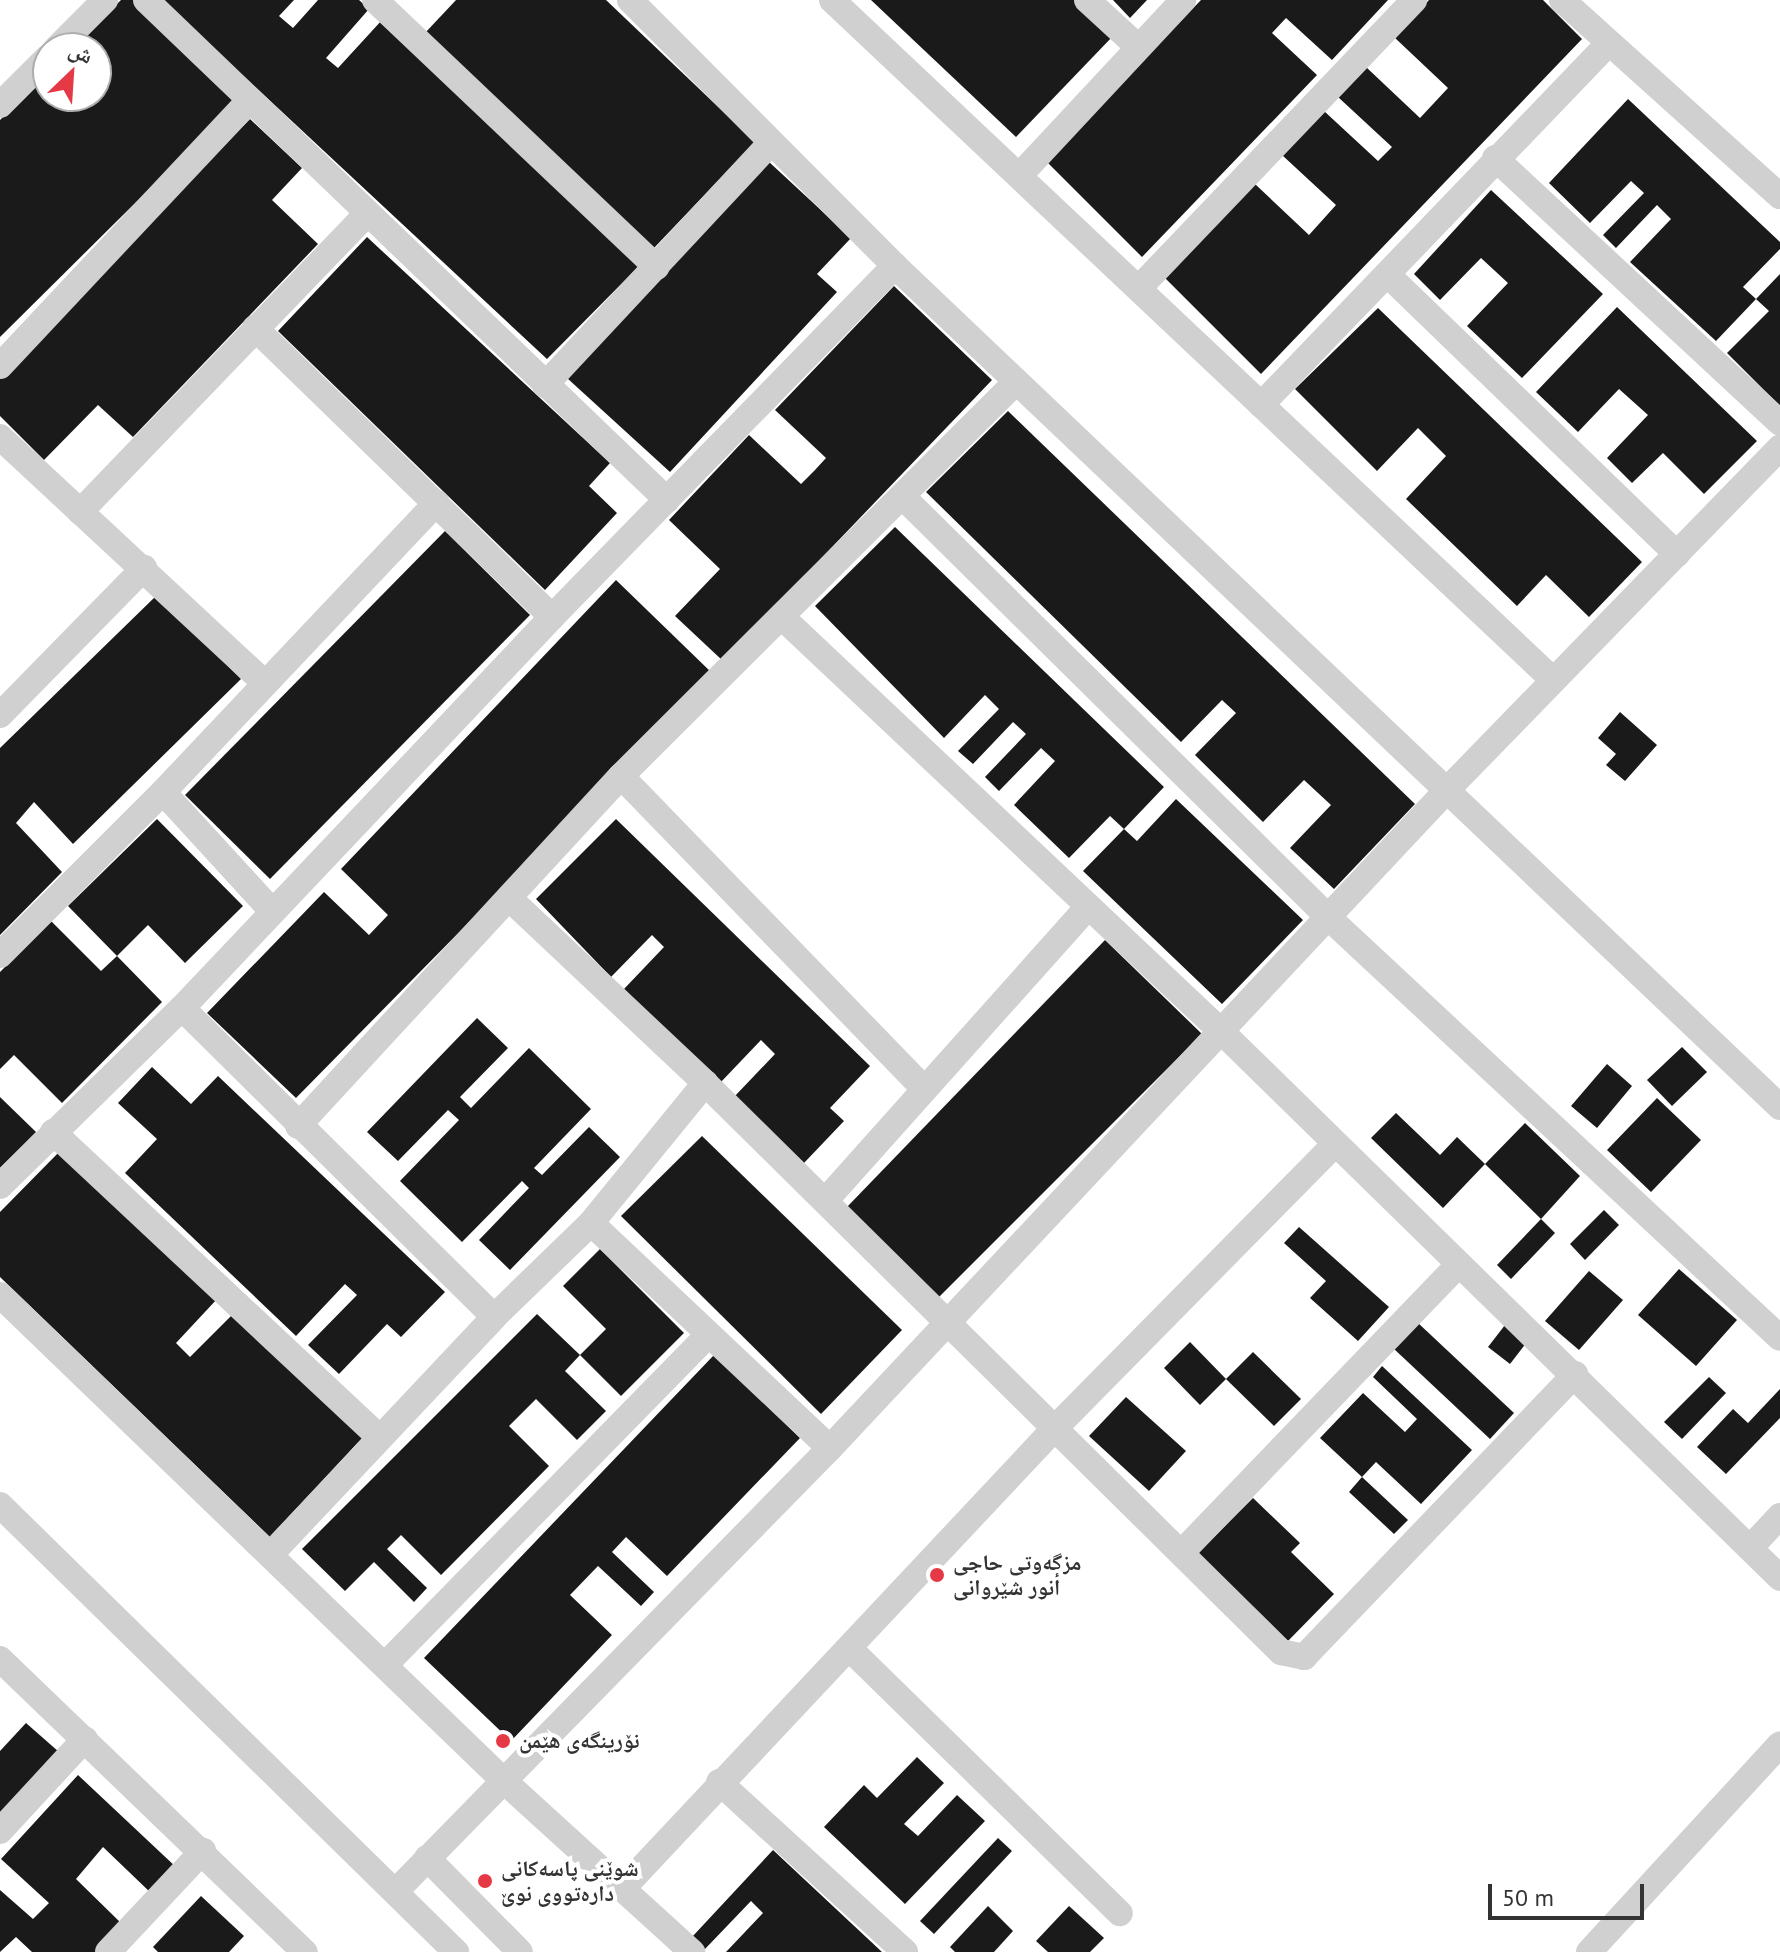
<!DOCTYPE html>
<meta charset="utf-8">
<style>
body{margin:0}
#map{position:relative;width:1780px;height:1952px;overflow:hidden;background:#fff;font-family:"PT Sans","Noto Naskh Arabic",sans-serif}
div>[style]{position:absolute}
[style*='--x']{left:calc(var(--x)*1px);top:calc(var(--y)*1px);width:calc(var(--w)*1px);rotate:calc(var(--a)*1deg)}
.building>*{inset:0;background:#1a1a1a}
.minor>*{height:26px;margin:-13px;padding:0 13px;transform-origin:13px;border-radius:13px;background:#d0d0d0}
.dots>*{width:22px;height:22px;translate:-50% -50%;box-sizing:border-box;border:4px solid #fff;border-radius:50%}
span{translate:-50% -50%;white-space:nowrap;text-align:center;line-height:1.15;-webkit-text-stroke:8px #fff;paint-order:stroke}
.poi-label{font-size:22px;color:#333;font-weight:700}
.left{translate:0 -50%;text-align:left}
.north{position:absolute;left:32px;top:32px;width:80px;height:80px;box-sizing:border-box;background:#fff;border:2px solid #adadad;border-radius:50%;rotate:25deg;font-size:22px;font-weight:700;line-height:32px;text-align:center;color:#333}
.north::after{content:'';display:block;margin:auto;width:28px;height:36px;background:#e63946;clip-path:polygon(50% 0,100% 100%,50% 72%,0 100%)}
.scale{position:absolute;left:1488px;top:1884px;width:156px;height:36px;box-sizing:border-box;border:4px solid #333;border-top:0;padding-left:10px;font-size:24px;line-height:28px;white-space:nowrap;color:#333;-webkit-text-stroke:6px #fff;paint-order:stroke}
</style>
<div id="map">
<div class="building">
<i style="clip-path:polygon(121px 0,134px 0,236px 103px,0 337px,0 120px,48px 72px,48px 96px,96px 96px,96px 48px,72px 48px)"></i>
<i style="clip-path:polygon(162px 0,294px 0,279px 16px,293px 28px,318px 0,359px 0,369px 9px,326px 58px,338px 68px,382px 20px,641px 264px,547px 359px)"></i>
<i style="clip-path:polygon(456px 0,606px 0,755px 142px,653px 249px,425px 33px)"></i>
<i style="clip-path:polygon(871px 0,1074px 0,1113px 36px,1016px 137px)"></i>
<i style="clip-path:polygon(1113px 0,1147px 0,1130px 18px)"></i>
<i style="clip-path:polygon(1201px 0,1388px 0,1332px 60px,1286px 18px,1272px 33px,1317px 75px,1142px 257px,1046px 161px)"></i>
<i style="clip-path:polygon(1429px 0,1543px 0,1582px 39px,1261px 374px,1165px 278px,1255px 184px,1309px 235px,1336px 205px,1282px 155px,1324px 111px,1378px 161px,1392px 147px,1338px 97px,1366px 67px,1420px 118px,1448px 88px,1394px 37px)"></i>
<i style="clip-path:polygon(1628px 99px,1780px 242px,1780px 249px,1743px 287px,1756px 299px,1780px 274px,1780px 406px,1727px 353px,1769px 311px,1756px 299px,1716px 341px,1630px 262px,1671px 219px,1657px 205px,1616px 248px,1603px 235px,1644px 193px,1631px 181px,1590px 223px,1549px 183px)"></i>
<i style="clip-path:polygon(250px 119px,302px 168px,272px 200px,318px 244px,133px 437px,98px 405px,44px 460px,0 416px,0 378px)"></i>
<i style="clip-path:polygon(768px 161px,851px 238px,817px 274px,837px 292px,670px 472px,567px 378px)"></i>
<i style="clip-path:polygon(1491px 190px,1603px 294px,1522px 378px,1467px 326px,1508px 283px,1481px 258px,1440px 300px,1414px 274px)"></i>
<i style="clip-path:polygon(367px 237px,610px 463px,589px 486px,617px 513px,545px 590px,278px 331px)"></i>
<i style="clip-path:polygon(894px 286px,992px 380px,723px 661px,675px 616px,720px 569px,669px 520px,749px 435px,801px 484px,815px 470px,826px 458px,775px 410px)"></i>
<i style="clip-path:polygon(1617px 307px,1757px 441px,1704px 494px,1663px 453px,1632px 483px,1607px 458px,1648px 415px,1619px 389px,1578px 432px,1536px 392px)"></i>
<i style="clip-path:polygon(1378px 308px,1642px 562px,1589px 617px,1546px 575px,1517px 606px,1406px 499px,1446px 456px,1418px 428px,1377px 471px,1295px 389px)"></i>
<i style="clip-path:polygon(1008px 411px,1415px 804px,1334px 889px,1290px 848px,1331px 805px,1304px 780px,1263px 822px,1195px 755px,1236px 713px,1222px 700px,1181px 742px,926px 492px)"></i>
<i style="clip-path:polygon(895px 527px,1164px 787px,1124px 829px,1137px 841px,1176px 799px,1303px 920px,1222px 1004px,1083px 871px,1124px 829px,1110px 816px,1069px 858px,1014px 805px,1055px 761px,1041px 748px,999px 791px,985px 777px,1026px 734px,1013px 722px,973px 764px,958px 751px,999px 709px,985px 695px,944px 738px,815px 606px)"></i>
<i style="clip-path:polygon(445px 531px,530px 615px,270px 879px,185px 795px)"></i>
<i style="clip-path:polygon(616px 580px,713px 674px,296px 1098px,207px 1013px,324px 892px,369px 935px,388px 915px,341px 869px)"></i>
<i style="clip-path:polygon(157px 595px,241px 679px,73px 844px,34px 802px,16px 823px,62px 872px,0 935px,0 748px)"></i>
<i style="clip-path:polygon(1620px 712px,1657px 745px,1625px 781px,1606px 765px,1616px 754px,1598px 738px)"></i>
<i style="clip-path:polygon(157px 819px,243px 906px,185px 963px,148px 925px,117px 956px,68px 906px)"></i>
<i style="clip-path:polygon(616px 819px,870px 1066px,830px 1108px,844px 1121px,804px 1163px,734px 1097px,775px 1054px,761px 1040px,720px 1083px,624px 989px,664px 947px,652px 935px,611px 977px,536px 899px)"></i>
<i style="clip-path:polygon(51px 921px,101px 971px,117px 956px,162px 1002px,62px 1103px,14px 1055px,0 1069px,0 972px)"></i>
<i style="clip-path:polygon(1105px 940px,1202px 1034px,937px 1299px,847px 1207px)"></i>
<i style="clip-path:polygon(477px 1018px,508px 1048px,460px 1097px,471px 1108px,529px 1048px,591px 1109px,534px 1168px,542px 1175px,589px 1127px,620px 1157px,510px 1270px,479px 1240px,529px 1188px,522px 1181px,462px 1242px,400px 1181px,459px 1120px,448px 1110px,398px 1161px,367px 1132px)"></i>
<i style="clip-path:polygon(1682px 1047px,1707px 1072px,1672px 1106px,1647px 1080px)"></i>
<i style="clip-path:polygon(1607px 1064px,1632px 1086px,1597px 1128px,1571px 1106px)"></i>
<i style="clip-path:polygon(152px 1067px,191px 1104px,218px 1076px,445px 1292px,401px 1337px,387px 1324px,339px 1374px,308px 1345px,357px 1295px,345px 1284px,296px 1336px,125px 1173px,157px 1139px,118px 1103px)"></i>
<i style="clip-path:polygon(0 1097px,36px 1132px,0 1168px)"></i>
<i style="clip-path:polygon(1657px 1098px,1701px 1140px,1651px 1192px,1607px 1150px)"></i>
<i style="clip-path:polygon(1396px 1113px,1440px 1155px,1457px 1137px,1485px 1164px,1443px 1208px,1371px 1138px)"></i>
<i style="clip-path:polygon(1525px 1123px,1580px 1176px,1541px 1219px,1485px 1164px)"></i>
<i style="clip-path:polygon(702px 1136px,902px 1330px,821px 1414px,621px 1216px)"></i>
<i style="clip-path:polygon(63px 1148px,218px 1298px,176px 1343px,190px 1357px,233px 1314px,363px 1437px,270px 1537px,0 1277px,0 1212px)"></i>
<i style="clip-path:polygon(1604px 1210px,1619px 1225px,1585px 1260px,1570px 1244px)"></i>
<i style="clip-path:polygon(1541px 1219px,1555px 1233px,1511px 1279px,1497px 1265px)"></i>
<i style="clip-path:polygon(1299px 1227px,1389px 1307px,1358px 1341px,1310px 1298px,1326px 1281px,1284px 1243px)"></i>
<i style="clip-path:polygon(600px 1249px,684px 1333px,621px 1396px,580px 1355px,606px 1329px,563px 1286px)"></i>
<i style="clip-path:polygon(1679px 1269px,1737px 1320px,1696px 1366px,1638px 1315px)"></i>
<i style="clip-path:polygon(1589px 1271px,1623px 1300px,1579px 1350px,1545px 1321px)"></i>
<i style="clip-path:polygon(537px 1314px,580px 1355px,565px 1371px,606px 1411px,577px 1440px,536px 1399px,509px 1426px,549px 1466px,455px 1561px,441px 1575px,401px 1535px,387px 1549px,427px 1588px,414px 1602px,374px 1562px,345px 1591px,302px 1549px)"></i>
<i style="clip-path:polygon(1417px 1322px,1514px 1413px,1490px 1439px,1393px 1348px)"></i>
<i style="clip-path:polygon(1505px 1325px,1527px 1342px,1510px 1364px,1488px 1347px)"></i>
<i style="clip-path:polygon(1190px 1342px,1226px 1379px,1200px 1405px,1164px 1368px)"></i>
<i style="clip-path:polygon(1253px 1352px,1301px 1399px,1274px 1426px,1226px 1379px)"></i>
<i style="clip-path:polygon(714px 1355px,800px 1438px,667px 1576px,626px 1537px,612px 1552px,654px 1592px,641px 1606px,598px 1566px,570px 1595px,612px 1635px,511px 1741px,424px 1658px)"></i>
<i style="clip-path:polygon(1382px 1366px,1472px 1450px,1421px 1504px,1376px 1462px,1362px 1477px,1320px 1438px,1363px 1393px,1405px 1432px,1417px 1419px,1373px 1377px)"></i>
<i style="clip-path:polygon(1709px 1377px,1726px 1393px,1682px 1439px,1664px 1422px)"></i>
<i style="clip-path:polygon(1780px 1389px,1780px 1418px,1726px 1474px,1697px 1447px,1733px 1409px,1748px 1423px)"></i>
<i style="clip-path:polygon(1126px 1397px,1186px 1451px,1149px 1491px,1089px 1436px)"></i>
<i style="clip-path:polygon(1362px 1477px,1408px 1520px,1394px 1534px,1349px 1492px)"></i>
<i style="clip-path:polygon(1253px 1498px,1300px 1543px,1291px 1552px,1334px 1594px,1288px 1641px,1198px 1553px)"></i>
<i style="clip-path:polygon(26px 1723px,59px 1752px,0 1814px,0 1751px)"></i>
<i style="clip-path:polygon(917px 1757px,944px 1783px,904px 1824px,918px 1836px,957px 1795px,985px 1821px,905px 1904px,824px 1827px,864px 1785px,877px 1798px)"></i>
<i style="clip-path:polygon(78px 1775px,177px 1868px,152px 1894px,103px 1847px,76px 1879px,123px 1925px,97px 1952px,32px 1952px,16px 1937px,0 1952px,0 1890px,33px 1919px,49px 1903px,1px 1859px)"></i>
<i style="clip-path:polygon(998px 1838px,1012px 1851px,934px 1934px,920px 1921px)"></i>
<i style="clip-path:polygon(773px 1850px,882px 1952px,726px 1952px,763px 1913px,751px 1901px,705px 1949px,692px 1937px)"></i>
<i style="clip-path:polygon(201px 1896px,244px 1936px,229px 1952px,158px 1952px,153px 1947px)"></i>
<i style="clip-path:polygon(988px 1906px,1013px 1931px,994px 1952px,955px 1952px,950px 1947px)"></i>
<i style="clip-path:polygon(1069px 1906px,1104px 1938px,1090px 1952px,1048px 1952px,1036px 1941px)"></i>
</div>
<div class="minor">
<i style="--x:146;--y:0;--w:722;--a:43.82"></i>
<i style="--x:375;--y:0;--w:388;--a:43.5"></i>
<i style="--x:630;--y:0;--w:375;--a:45.1"></i>
<i style="--x:895;--y:266;--w:1221;--a:43.54"></i>
<i style="--x:832;--y:0;--w:991;--a:43.32"></i>
<i style="--x:1087;--y:0;--w:68;--a:42.6"></i>
<i style="--x:1562;--y:0;--w:293;--a:42"></i>
<i style="--x:57;--y:48;--w:68;--a:-45"></i>
<i style="--x:0;--y:105;--w:68;--a:-45"></i>
<i style="--x:1495;--y:158;--w:389;--a:42.9"></i>
<i style="--x:1021;--y:174;--w:238;--a:-47"></i>
<i style="--x:1390;--y:277;--w:399;--a:44"></i>
<i style="--x:1140;--y:287;--w:397;--a:-46.3"></i>
<i style="--x:255;--y:328;--w:414;--a:44.2"></i>
<i style="--x:0;--y:366;--w:365;--a:-46.8"></i>
<i style="--x:545;--y:385;--w:331;--a:-47"></i>
<i style="--x:1261;--y:405;--w:502;--a:-46.13"></i>
<i style="--x:0;--y:437;--w:360;--a:42.9"></i>
<i style="--x:902;--y:496;--w:600;--a:44.66"></i>
<i style="--x:1329;--y:918;--w:616;--a:42.96"></i>
<i style="--x:80;--y:512;--w:412;--a:-46.1"></i>
<i style="--x:784;--y:619;--w:605;--a:43.33"></i>
<i style="--x:1224;--y:1034;--w:778;--a:44.37"></i>
<i style="--x:0;--y:715;--w:206;--a:-45.6"></i>
<i style="--x:621;--y:776;--w:436;--a:45.9"></i>
<i style="--x:163;--y:792;--w:161;--a:47.5"></i>
<i style="--x:510;--y:899;--w:268;--a:43.3"></i>
<i style="--x:705;--y:1083;--w:810;--a:44.65"></i>
<i style="--x:1281;--y:1652;--w:24;--a:12"></i>
<i style="--x:1304;--y:1657;--w:392;--a:-46.2"></i>
<i style="--x:0;--y:955;--w:231;--a:-45"></i>
<i style="--x:163;--y:792;--w:398;--a:-46.6"></i>
<i style="--x:182;--y:1008;--w:439;--a:44.7"></i>
<i style="--x:298;--y:1126;--w:476;--a:-47.3"></i>
<i style="--x:621;--y:776;--w:558;--a:-44.93"></i>
<i style="--x:53;--y:1132;--w:448;--a:43.1"></i>
<i style="--x:0;--y:1186;--w:255;--a:-44.4"></i>
<i style="--x:182;--y:1008;--w:538;--a:-46.58"></i>
<i style="--x:552;--y:617;--w:491;--a:-45.7"></i>
<i style="--x:825;--y:1201;--w:393;--a:-48.2"></i>
<i style="--x:591;--y:1223;--w:328;--a:43.3"></i>
<i style="--x:0;--y:1295;--w:699;--a:43.96"></i>
<i style="--x:503;--y:1780;--w:256;--a:42.3"></i>
<i style="--x:0;--y:1505;--w:639;--a:44.43"></i>
<i style="--x:1750;--y:1548;--w:44;--a:-46.8"></i>
<i style="--x:1183;--y:1551;--w:398;--a:-46.1"></i>
<i style="--x:271;--y:1554;--w:325;--a:-46.7"></i>
<i style="--x:494;--y:1317;--w:135;--a:-44.1"></i>
<i style="--x:591;--y:1223;--w:181;--a:-50.8"></i>
<i style="--x:849;--y:1648;--w:379;--a:44.4"></i>
<i style="--x:0;--y:1659;--w:423;--a:43.9"></i>
<i style="--x:385;--y:1665;--w:462;--a:-45.6"></i>
<i style="--x:719;--y:1782;--w:252;--a:42.4"></i>
<i style="--x:0;--y:1831;--w:125;--a:-47.3"></i>
<i style="--x:427;--y:1858;--w:132;--a:45.3"></i>
<i style="--x:624;--y:1887;--w:631;--a:-46.8"></i>
<i style="--x:1056;--y:1427;--w:397;--a:-45.4"></i>
<i style="--x:396;--y:1891;--w:620;--a:-45.59"></i>
<i style="--x:830;--y:1448;--w:901;--a:-46.84"></i>
<i style="--x:1446;--y:791;--w:479;--a:-45.8"></i>
<i style="--x:108;--y:1952;--w:139;--a:-46.8"></i>
<i style="--x:1589;--y:1952;--w:282;--a:-47.4"></i>
</div>
<div class="dots">
<i style="left:937px;top:1575px;background:#e63946"></i>
<i style="left:503px;top:1741px;background:#e63946"></i>
<i style="left:485px;top:1881px;background:#e63946"></i>
</div>
<div class="poi-label">
<span class="left" style="left:953px;top:1575px">مزگەوتی حاجی<br>أنور شێروانی</span>
<span class="left" style="left:519px;top:1741px">نۆرینگه‌ی هێمن</span>
<span class="left" style="left:501px;top:1881px">شوێنی پاسەکانی<br>دارەتووی نوێ</span>
</div>
<div class="north">ش</div>
<div class="scale">50 m</div>
</div>
